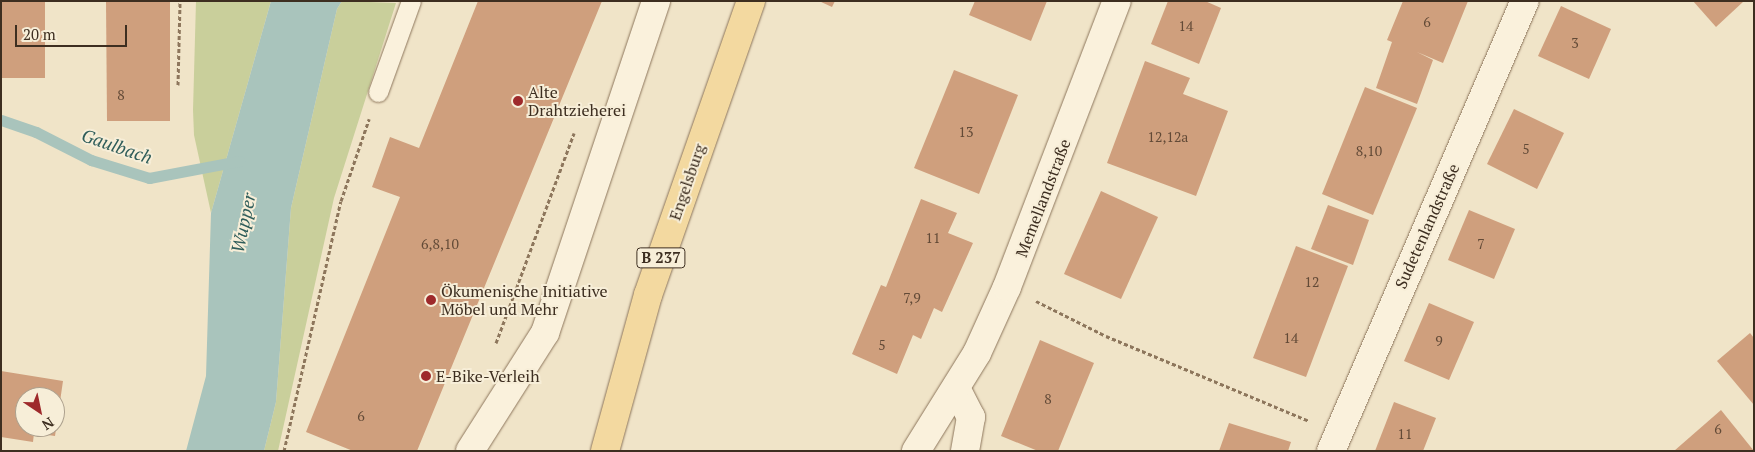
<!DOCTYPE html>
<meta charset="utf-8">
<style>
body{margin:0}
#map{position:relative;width:1755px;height:452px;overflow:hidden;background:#f0e4c8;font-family:"PT Serif",serif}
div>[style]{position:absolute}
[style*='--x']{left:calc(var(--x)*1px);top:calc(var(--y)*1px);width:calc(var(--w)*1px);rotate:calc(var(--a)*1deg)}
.green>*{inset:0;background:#c9cf9b}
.water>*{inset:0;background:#a9c4bc}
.stream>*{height:11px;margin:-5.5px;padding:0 5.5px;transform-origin:5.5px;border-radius:5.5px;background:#a9c4bc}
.building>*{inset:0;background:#cf9f7d}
.path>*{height:3px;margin-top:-1.5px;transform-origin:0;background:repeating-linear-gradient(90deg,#8d765c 0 4px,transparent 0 6.5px)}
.roads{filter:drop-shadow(0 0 1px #8d765c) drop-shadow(0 0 1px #8d765c)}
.service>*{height:19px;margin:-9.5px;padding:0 9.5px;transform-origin:9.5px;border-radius:9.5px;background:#faf1dc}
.minor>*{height:28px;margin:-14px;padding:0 14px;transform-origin:14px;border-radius:14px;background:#faf1dc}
.primary>*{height:28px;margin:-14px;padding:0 14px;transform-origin:14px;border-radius:14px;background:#f3d9a0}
.dots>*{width:14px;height:14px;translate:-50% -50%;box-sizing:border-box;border:2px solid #f7eed8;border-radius:50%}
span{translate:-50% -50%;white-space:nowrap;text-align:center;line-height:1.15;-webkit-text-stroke:4px #f7eed8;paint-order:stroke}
.number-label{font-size:14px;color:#624a37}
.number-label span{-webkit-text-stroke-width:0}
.shield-label span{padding:1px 4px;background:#f7eed8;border:1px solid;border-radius:4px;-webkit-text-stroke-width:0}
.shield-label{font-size:15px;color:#3d2e20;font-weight:700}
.poi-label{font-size:16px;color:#3d2e20}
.left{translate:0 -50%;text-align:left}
.street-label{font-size:16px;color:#3d2e20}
.water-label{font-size:18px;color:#2f5d5a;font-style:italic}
.frame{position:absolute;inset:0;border:2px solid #3d2e20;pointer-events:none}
.north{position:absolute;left:15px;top:387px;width:50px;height:50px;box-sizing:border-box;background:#f7eed8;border:1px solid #ada18e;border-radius:50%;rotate:146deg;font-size:14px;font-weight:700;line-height:20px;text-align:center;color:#3d2e20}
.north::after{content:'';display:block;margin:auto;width:18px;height:22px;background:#9e2a2b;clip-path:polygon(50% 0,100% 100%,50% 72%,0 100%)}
.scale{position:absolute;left:15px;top:25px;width:112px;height:22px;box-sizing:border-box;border:2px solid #3d2e20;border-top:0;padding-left:6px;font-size:15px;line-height:18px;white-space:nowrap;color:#3d2e20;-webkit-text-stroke:4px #f7eed8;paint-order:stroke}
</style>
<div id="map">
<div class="green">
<i style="clip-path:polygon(196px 1px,271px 1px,211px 213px,194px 135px,193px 110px)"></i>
<i style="clip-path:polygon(342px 1px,396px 3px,334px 198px,278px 451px,264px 451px,276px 402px,291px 208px,337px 9px)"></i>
</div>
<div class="water">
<i style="clip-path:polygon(271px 1px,342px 1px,337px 9px,291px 208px,276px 402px,264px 451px,186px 451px,206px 376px,211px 213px)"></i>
</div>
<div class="stream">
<i style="--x:1;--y:120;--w:37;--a:19"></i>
<i style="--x:36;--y:132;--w:62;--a:27"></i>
<i style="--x:91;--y:160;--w:61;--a:17.2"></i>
<i style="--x:149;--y:178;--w:92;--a:-10.7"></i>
</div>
<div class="building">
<i style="clip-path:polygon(1px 1px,45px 1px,45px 78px,1px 78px)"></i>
<i style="clip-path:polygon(106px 1px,170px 1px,170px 121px,107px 121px)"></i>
<i style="clip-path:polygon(478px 1px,602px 1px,417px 451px,353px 451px,306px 432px,400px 197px,372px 187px,390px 137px,419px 148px)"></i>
<i style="clip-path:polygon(819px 1px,835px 1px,832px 7px)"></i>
<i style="clip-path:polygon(975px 1px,1047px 1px,1031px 41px,969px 15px)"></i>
<i style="clip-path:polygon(1168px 1px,1205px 1px,1221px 8px,1199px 64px,1151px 44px)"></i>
<i style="clip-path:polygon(1403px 1px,1468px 1px,1443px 63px,1417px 52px,1433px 60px,1417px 104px,1376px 88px,1392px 42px,1387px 40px)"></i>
<i style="clip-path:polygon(1693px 1px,1744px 1px,1716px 27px)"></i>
<i style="clip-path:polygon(1561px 6px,1611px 29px,1589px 79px,1538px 56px)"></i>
<i style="clip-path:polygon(1145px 61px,1190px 78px,1183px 94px,1228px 111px,1196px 196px,1107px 163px)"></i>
<i style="clip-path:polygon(954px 70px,1018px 95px,979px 194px,914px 168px)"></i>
<i style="clip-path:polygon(1365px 87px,1417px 108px,1373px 215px,1322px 194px)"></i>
<i style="clip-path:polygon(1514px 109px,1564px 133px,1537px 189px,1487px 164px)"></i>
<i style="clip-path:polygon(1101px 191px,1158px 217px,1121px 299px,1064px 274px)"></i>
<i style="clip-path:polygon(921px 199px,957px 213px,948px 233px,973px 243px,942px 312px,934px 308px,921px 339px,913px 335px,897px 374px,852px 354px,881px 285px,886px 287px)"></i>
<i style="clip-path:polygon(1328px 205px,1369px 220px,1353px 265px,1311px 249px)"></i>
<i style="clip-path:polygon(1469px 210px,1515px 229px,1494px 279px,1448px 260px)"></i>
<i style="clip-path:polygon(1296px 246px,1348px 266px,1306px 377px,1253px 358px)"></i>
<i style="clip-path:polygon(1429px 303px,1474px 322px,1449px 380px,1404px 361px)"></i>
<i style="clip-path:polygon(1750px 333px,1754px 338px,1754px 405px,1717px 361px)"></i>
<i style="clip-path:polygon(1040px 340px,1094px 363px,1058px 451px,1038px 451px,1001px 436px)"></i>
<i style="clip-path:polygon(evenodd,1px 371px,63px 381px,55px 436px,34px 433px,33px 442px,1px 437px,1px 371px,25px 397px,55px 397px,55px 427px,25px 427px,25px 397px)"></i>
<i style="clip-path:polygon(1394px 402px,1436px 418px,1423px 451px,1375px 451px)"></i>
<i style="clip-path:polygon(1721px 410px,1754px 451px,1674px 451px)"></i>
<i style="clip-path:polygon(1229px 423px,1291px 442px,1288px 451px,1219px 451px)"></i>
</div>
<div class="path">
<i style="--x:178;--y:85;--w:84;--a:-88.6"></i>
<i style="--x:1036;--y:301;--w:78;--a:26.6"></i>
<i style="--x:1106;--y:336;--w:220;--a:22.7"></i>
<i style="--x:496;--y:343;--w:224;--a:-69.6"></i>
<i style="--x:284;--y:451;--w:256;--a:-77.2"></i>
<i style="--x:341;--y:201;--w:87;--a:-71.1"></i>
</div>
<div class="roads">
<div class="service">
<i style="--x:378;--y:92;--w:97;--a:-70.1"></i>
</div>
<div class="minor">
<i style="--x:956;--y:388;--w:33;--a:63"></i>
<i style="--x:971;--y:417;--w:35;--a:100"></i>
<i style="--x:470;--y:451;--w:140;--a:-57.6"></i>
<i style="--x:545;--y:333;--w:350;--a:-71.5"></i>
<i style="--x:916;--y:451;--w:115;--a:-58.1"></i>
<i style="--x:977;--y:353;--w:72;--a:-65.6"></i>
<i style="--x:1007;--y:287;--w:306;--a:-69"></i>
<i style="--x:1331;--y:451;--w:490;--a:-66.7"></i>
</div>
<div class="primary">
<i style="--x:605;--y:451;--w:162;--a:-74.6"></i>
<i style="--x:648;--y:295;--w:312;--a:-70.7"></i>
</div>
</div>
<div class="dots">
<i style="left:518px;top:101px;background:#9e2a2b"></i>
<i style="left:431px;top:300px;background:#9e2a2b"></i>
<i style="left:426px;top:376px;background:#9e2a2b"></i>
</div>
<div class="number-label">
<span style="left:1427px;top:22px">6</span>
<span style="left:1186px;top:26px">14</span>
<span style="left:1575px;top:43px">3</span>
<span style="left:121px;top:95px">8</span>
<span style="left:966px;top:132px">13</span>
<span style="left:1168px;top:137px">12,12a</span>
<span style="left:1526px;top:149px">5</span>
<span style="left:1369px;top:151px">8,10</span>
<span style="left:933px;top:238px">11</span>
<span style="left:440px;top:244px">6,8,10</span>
<span style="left:1481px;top:244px">7</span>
<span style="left:1312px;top:282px">12</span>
<span style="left:912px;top:298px">7,9</span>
<span style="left:1291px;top:338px">14</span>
<span style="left:1439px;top:341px">9</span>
<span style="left:882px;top:345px">5</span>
<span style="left:1048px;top:399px">8</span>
<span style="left:361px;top:416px">6</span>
<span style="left:1718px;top:429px">6</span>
<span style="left:1405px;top:434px">11</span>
</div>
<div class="shield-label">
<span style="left:661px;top:258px">B 237</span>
</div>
<div class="poi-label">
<span class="left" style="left:528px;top:101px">Alte<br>Drahtzieherei</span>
<span class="left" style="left:441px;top:300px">Ökumenische Initiative<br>Möbel und Mehr</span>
<span class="left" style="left:436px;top:376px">E-Bike-Verleih</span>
</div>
<div class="street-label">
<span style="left:687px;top:182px;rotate:-71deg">Engelsburg</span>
<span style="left:1043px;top:198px;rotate:-69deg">Memellandstraße</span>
<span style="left:1427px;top:226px;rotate:-66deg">Sudetenlandstraße</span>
</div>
<div class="water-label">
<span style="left:117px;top:146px;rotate:19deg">Gaulbach</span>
<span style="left:243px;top:223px;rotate:-78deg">Wupper</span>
</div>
<div class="frame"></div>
<div class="north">N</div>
<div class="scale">20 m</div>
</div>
